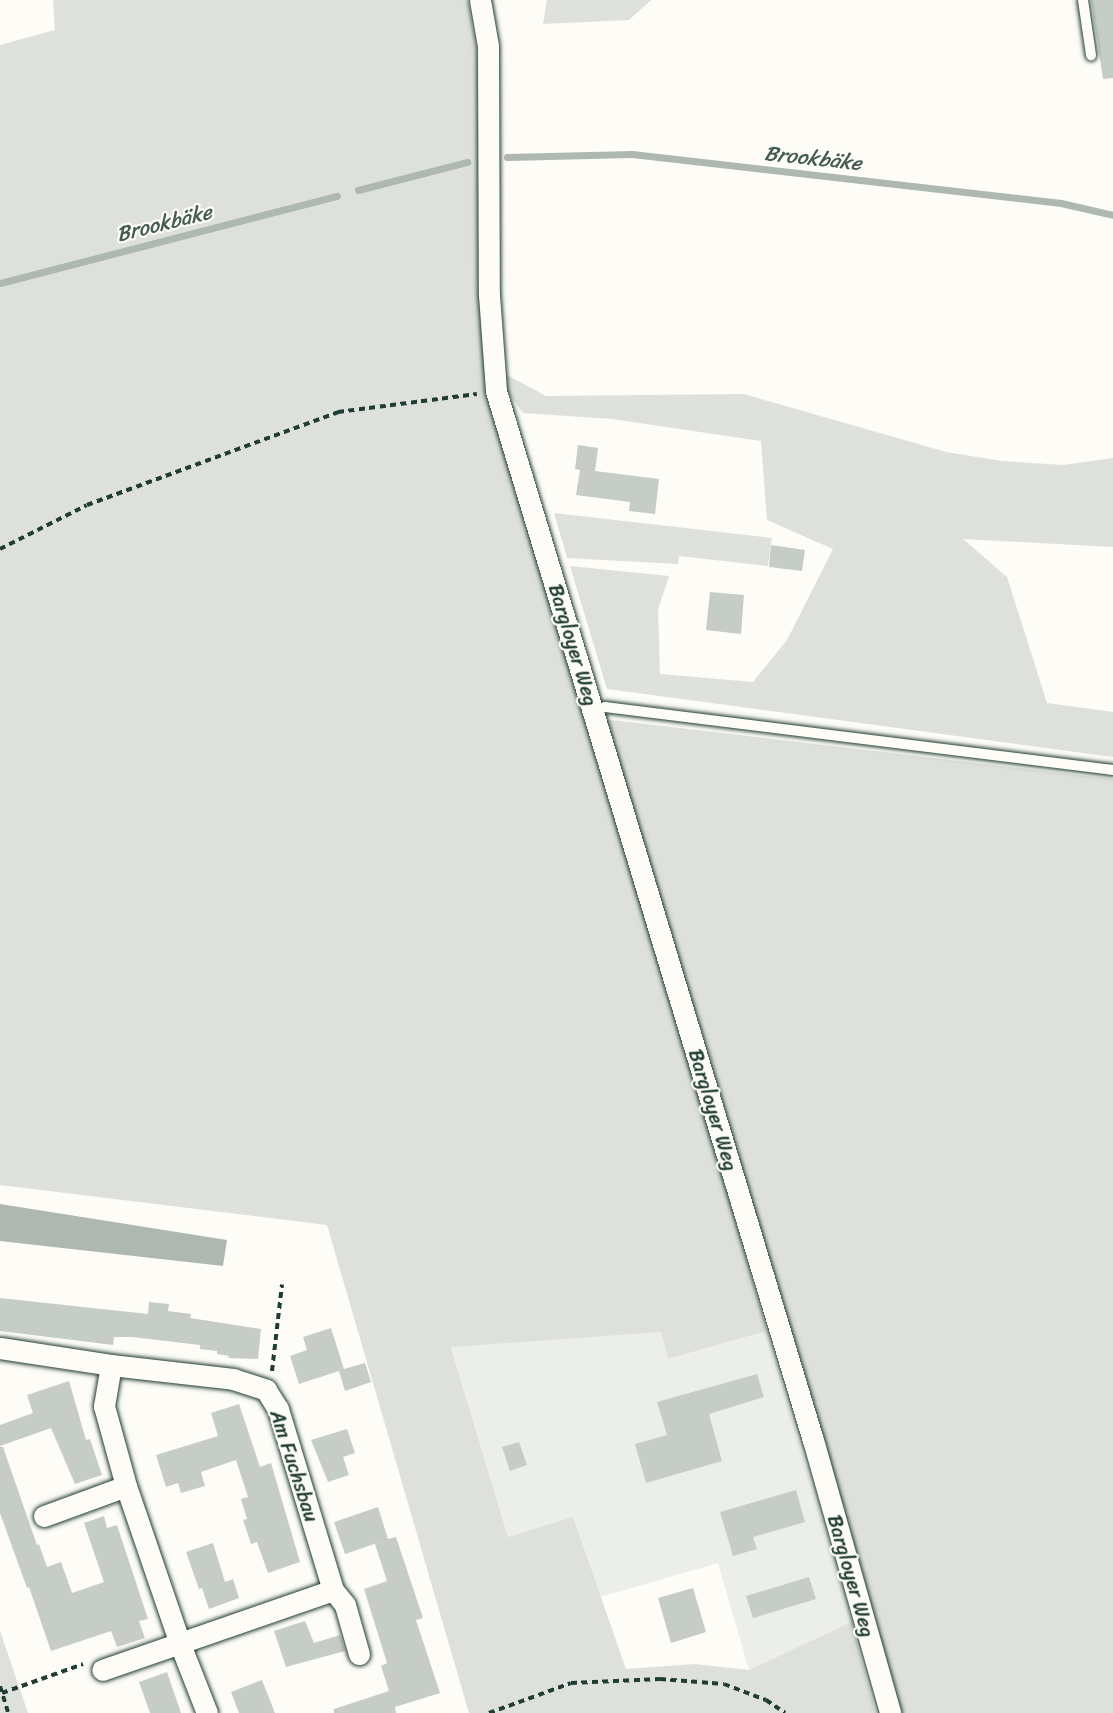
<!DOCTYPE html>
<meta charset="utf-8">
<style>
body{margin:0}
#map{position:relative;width:1113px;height:1713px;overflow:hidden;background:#fdfcf7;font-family:Sriracha,sans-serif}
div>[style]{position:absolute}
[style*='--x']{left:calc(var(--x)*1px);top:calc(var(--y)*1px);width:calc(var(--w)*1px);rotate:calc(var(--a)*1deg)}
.built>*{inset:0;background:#eceee9}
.green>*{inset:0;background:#dde0db}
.water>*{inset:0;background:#aeb8b1}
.stream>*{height:7px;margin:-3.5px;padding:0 3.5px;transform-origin:3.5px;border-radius:3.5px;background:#aeb8b1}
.building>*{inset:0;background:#c6cdc7}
.path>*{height:4px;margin-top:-2px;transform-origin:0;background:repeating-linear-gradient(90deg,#1f3d34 0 6px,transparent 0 10.5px)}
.roads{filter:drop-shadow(0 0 2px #1f3d34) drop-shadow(0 0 2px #1f3d34)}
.lane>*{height:10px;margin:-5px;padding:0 5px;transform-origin:5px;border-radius:5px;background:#fdfcf7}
.street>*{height:21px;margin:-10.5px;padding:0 10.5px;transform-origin:10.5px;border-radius:10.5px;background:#fdfcf7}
span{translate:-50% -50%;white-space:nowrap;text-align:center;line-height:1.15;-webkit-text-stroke:4.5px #fdfcf7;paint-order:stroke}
.street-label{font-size:20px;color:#1f3d34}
.water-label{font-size:21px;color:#435c53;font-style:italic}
</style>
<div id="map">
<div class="built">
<i style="clip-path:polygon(767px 1331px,851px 1622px,749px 1670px,718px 1563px,600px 1597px,573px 1518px,508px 1537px,451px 1346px,661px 1332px,668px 1359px)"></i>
</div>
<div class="green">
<i style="clip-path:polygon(53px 0,468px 0,477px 54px,479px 273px,483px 345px,767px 1331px,668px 1359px,661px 1332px,451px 1347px,508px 1537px,573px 1517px,626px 1669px,695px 1664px,749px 1670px,851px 1622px,876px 1713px,469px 1713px,327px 1225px,0 1185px,0 45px,55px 30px)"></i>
<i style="clip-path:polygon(547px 0,651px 0,629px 20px,543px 24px)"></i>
<i style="clip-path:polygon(507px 375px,546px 396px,744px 394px,946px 452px,1002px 461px,1063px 465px,1113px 458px,1113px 547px,963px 539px,1007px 577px,1047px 703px,1113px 712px,1113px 757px,607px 689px,570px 566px,669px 576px,658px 609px,660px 674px,753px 682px,787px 640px,833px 549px,767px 520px,761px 441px,612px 419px,523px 413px,505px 388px)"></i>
<i style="clip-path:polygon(554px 513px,772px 538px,768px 566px,679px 556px,678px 564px,567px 558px)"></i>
<i style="clip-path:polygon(603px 719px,1113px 779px,1113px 1713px,902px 1713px,805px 1376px)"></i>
<i style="clip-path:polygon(0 1631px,28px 1713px,0 1713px)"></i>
</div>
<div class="water">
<i style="clip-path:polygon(0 1204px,227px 1240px,223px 1266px,0 1241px)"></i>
</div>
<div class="stream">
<i style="--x:507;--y:157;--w:125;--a:-1.4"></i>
<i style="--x:632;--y:154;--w:432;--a:6.5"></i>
<i style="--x:1061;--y:203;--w:53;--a:13"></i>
<i style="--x:358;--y:190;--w:113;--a:-14.4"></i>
<i style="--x:0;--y:283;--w:348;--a:-14.5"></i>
</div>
<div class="building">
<i style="clip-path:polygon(1091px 0,1113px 0,1113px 78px,1103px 79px)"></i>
<i style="clip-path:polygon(578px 445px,598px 448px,595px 471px,659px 479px,655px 514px,629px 511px,630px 502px,576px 495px,580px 470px,575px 469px)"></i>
<i style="clip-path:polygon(771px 545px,805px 550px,802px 571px,769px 567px)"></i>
<i style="clip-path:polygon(710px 592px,744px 595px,741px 634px,706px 630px)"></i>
<i style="clip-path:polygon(0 1298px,148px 1314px,149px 1302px,169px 1304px,168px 1311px,191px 1314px,190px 1318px,261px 1329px,258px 1359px,228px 1358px,229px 1356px,217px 1354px,217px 1351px,200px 1349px,200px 1345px,132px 1337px,114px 1337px,113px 1345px,0 1331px)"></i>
<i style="clip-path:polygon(331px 1328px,344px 1369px,365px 1363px,371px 1382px,345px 1391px,339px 1371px,299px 1384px,290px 1356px,307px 1350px,303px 1337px)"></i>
<i style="clip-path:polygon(757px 1374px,764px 1397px,709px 1414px,722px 1461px,646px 1483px,635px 1444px,667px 1435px,657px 1402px)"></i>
<i style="clip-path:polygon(69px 1381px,86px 1440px,90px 1439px,102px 1475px,75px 1484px,51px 1428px,0 1446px,0 1425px,33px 1413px,27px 1395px)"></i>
<i style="clip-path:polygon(239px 1404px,260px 1467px,271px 1463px,300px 1562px,268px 1573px,257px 1542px,251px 1544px,243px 1520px,247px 1519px,241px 1499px,248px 1497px,236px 1460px,201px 1472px,205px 1486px,181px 1493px,178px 1483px,166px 1487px,156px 1455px,218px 1436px,211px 1413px)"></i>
<i style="clip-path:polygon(347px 1429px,355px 1453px,343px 1457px,349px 1475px,328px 1482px,311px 1440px)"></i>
<i style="clip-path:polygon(519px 1442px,527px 1465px,510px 1471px,502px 1447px)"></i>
<i style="clip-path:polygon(0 1447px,3px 1447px,37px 1545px,39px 1544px,47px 1567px,61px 1562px,72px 1593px,104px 1582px,84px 1523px,104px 1516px,107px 1528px,117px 1525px,148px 1619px,139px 1621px,145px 1638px,117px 1647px,111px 1631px,51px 1651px,29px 1587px,27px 1588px,0 1513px)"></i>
<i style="clip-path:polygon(796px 1490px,805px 1522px,753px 1537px,757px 1549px,733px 1556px,720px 1512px)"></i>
<i style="clip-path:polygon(378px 1507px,388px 1539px,396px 1537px,423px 1618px,416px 1620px,440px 1693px,395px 1707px,396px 1713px,334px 1713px,334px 1709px,389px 1691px,381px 1666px,387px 1663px,364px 1589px,387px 1581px,375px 1544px,383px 1541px,345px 1554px,334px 1522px)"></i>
<i style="clip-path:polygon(213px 1543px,225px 1582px,233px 1579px,239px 1598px,209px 1609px,202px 1588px,199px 1589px,186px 1552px)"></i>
<i style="clip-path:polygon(809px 1577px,816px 1599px,753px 1618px,746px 1596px)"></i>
<i style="clip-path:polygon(693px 1588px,706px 1632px,671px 1643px,658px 1598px)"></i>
<i style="clip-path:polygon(305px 1621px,314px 1643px,340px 1635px,345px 1651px,286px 1667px,274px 1631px)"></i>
<i style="clip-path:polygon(167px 1672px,181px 1713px,150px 1713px,139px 1682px)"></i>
<i style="clip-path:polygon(262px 1680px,275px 1713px,239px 1713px,231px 1692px)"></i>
</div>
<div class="path">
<i style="--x:0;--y:549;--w:97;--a:-26.8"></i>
<i style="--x:87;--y:505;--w:268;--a:-20.3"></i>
<i style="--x:338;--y:412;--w:140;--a:-7.4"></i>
<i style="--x:272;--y:1371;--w:87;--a:-83.4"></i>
<i style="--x:0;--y:1686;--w:28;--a:73"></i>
<i style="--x:2;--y:1693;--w:86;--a:-19.7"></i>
<i style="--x:489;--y:1713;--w:87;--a:-20.1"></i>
<i style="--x:571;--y:1683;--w:89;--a:-2.6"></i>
<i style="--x:660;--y:1679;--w:64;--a:4.5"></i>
<i style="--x:724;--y:1684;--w:45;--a:20.9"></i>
<i style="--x:766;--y:1700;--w:23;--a:34"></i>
</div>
<div class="roads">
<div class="lane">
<i style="--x:1083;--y:0;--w:56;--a:81.7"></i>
<i style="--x:592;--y:711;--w:14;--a:-17"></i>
<i style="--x:605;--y:707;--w:512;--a:7.07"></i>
</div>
<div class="street">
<i style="--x:480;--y:0;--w:47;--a:80.1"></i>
<i style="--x:488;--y:46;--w:249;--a:89.8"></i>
<i style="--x:489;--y:295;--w:96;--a:85.8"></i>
<i style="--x:496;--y:391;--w:1096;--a:73.19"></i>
<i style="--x:813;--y:1440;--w:284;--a:74.2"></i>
<i style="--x:0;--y:1348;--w:112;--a:8.7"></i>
<i style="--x:111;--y:1365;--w:123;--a:6.5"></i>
<i style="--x:233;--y:1379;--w:35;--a:18"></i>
<i style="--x:266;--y:1390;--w:22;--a:58"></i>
<i style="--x:278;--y:1409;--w:189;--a:73.1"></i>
<i style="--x:333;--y:1590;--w:244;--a:160.9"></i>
<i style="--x:111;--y:1365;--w:42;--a:99.7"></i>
<i style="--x:104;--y:1406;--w:83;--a:74.6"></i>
<i style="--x:126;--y:1486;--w:167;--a:71.1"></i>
<i style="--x:180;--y:1644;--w:74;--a:68.6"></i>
<i style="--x:44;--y:1516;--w:87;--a:-20.1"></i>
<i style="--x:333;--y:1590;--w:19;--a:51"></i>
<i style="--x:345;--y:1605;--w:51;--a:74.1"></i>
</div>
</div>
<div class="street-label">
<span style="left:573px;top:645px;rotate:73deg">Bargloyer Weg</span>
<span style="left:713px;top:1110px;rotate:73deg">Bargloyer Weg</span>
<span style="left:294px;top:1466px;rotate:72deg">Am Fuchsbau</span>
<span style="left:851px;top:1576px;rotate:74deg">Bargloyer Weg</span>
</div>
<div class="water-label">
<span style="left:813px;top:158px;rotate:6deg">Brookbäke</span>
<span style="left:164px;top:223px;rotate:-14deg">Brookbäke</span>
</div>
</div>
